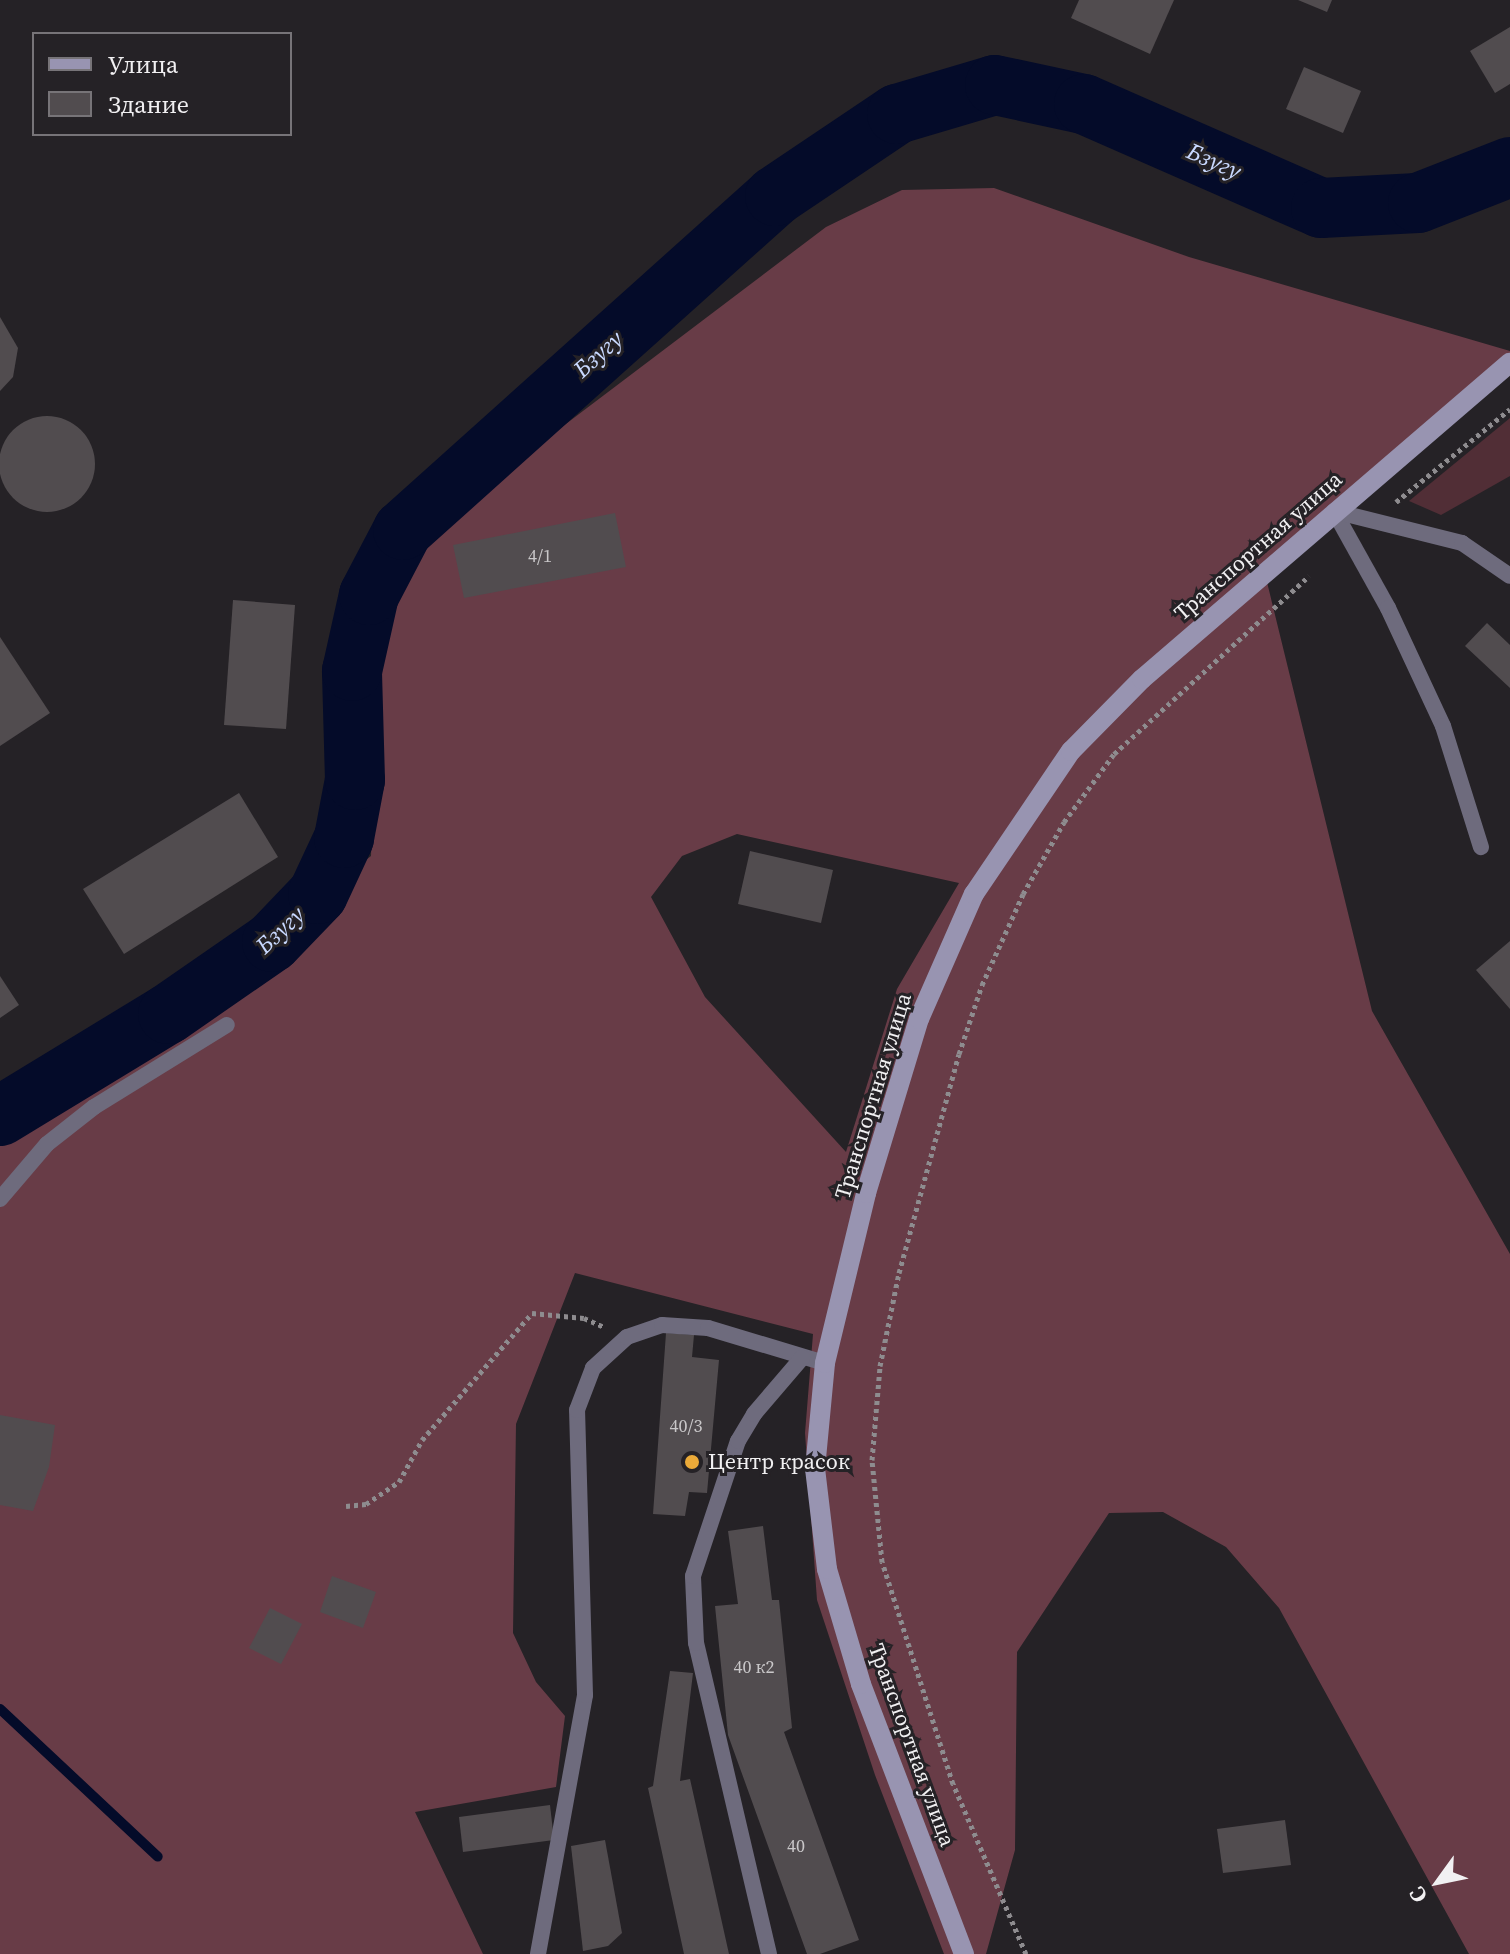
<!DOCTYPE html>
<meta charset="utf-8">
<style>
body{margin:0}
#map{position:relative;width:1510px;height:1954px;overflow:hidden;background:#252226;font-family:"Source Serif 4",serif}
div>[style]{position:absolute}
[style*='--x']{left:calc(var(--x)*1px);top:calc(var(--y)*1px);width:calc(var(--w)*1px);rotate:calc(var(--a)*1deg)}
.green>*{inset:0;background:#512e36}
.forest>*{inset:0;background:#683c47}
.stream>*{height:10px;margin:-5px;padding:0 5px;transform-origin:5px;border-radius:5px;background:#040b29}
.river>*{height:60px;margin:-30px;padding:0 30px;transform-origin:30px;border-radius:30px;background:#040b29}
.building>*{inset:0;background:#514c4f}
.round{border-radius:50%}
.path>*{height:5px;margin-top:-2.5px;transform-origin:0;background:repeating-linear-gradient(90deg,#8e8c8f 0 4px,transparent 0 8px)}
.service>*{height:16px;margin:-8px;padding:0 8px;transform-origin:8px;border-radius:8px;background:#6e6b7d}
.secondary>*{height:20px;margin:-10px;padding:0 10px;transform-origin:10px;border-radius:10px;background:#9894b1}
.dots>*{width:22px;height:22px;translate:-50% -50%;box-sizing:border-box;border:4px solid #252226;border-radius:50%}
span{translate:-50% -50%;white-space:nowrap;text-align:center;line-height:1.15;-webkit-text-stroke:6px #252226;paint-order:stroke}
.number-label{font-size:18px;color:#c9c7c9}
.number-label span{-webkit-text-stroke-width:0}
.street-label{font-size:22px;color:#f1f0f2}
.poi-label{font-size:22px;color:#f1f0f2}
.left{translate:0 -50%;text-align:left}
.water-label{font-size:24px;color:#c9d9ff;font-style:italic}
.legend{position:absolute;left:32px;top:32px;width:260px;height:104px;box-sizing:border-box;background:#252226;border:2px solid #777478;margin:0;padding:10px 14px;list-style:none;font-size:24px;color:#f1f0f2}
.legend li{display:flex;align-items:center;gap:16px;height:40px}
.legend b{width:40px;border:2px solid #777478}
.north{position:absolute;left:1398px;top:1842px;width:80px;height:80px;-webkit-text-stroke:6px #252226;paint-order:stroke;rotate:237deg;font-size:22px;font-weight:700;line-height:32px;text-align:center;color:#f1f0f2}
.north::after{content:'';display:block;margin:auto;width:28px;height:36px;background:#f1f0f2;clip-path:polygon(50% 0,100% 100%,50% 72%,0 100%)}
</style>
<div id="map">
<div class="green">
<i style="clip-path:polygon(1510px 418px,1510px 476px,1441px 515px,1409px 501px)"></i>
</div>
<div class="forest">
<i style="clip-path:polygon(evenodd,994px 188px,1189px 257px,1510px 351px,1510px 362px,1265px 574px,1372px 1011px,1510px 1254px,1510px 1954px,1469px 1954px,1279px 1608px,1226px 1547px,1163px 1512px,1109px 1513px,1017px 1652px,1015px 1850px,986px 1954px,944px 1954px,875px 1775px,817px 1600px,805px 1433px,813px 1334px,575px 1273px,516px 1424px,513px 1633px,536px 1682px,565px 1716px,556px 1787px,415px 1812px,483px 1954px,0 1954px,0 1140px,371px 856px,378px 566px,826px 227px,902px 190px,994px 188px,737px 834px,959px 883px,897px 989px,846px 1152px,705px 997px,651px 897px,682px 856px,737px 834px)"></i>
</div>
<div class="stream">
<i style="--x:0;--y:1709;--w:216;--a:43.1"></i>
</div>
<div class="river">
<i style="--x:0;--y:1116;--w:197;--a:-31.3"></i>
<i style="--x:168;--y:1014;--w:126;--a:-34.7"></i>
<i style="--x:272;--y:942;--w:66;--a:-46.2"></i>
<i style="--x:318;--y:894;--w:62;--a:-65.1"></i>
<i style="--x:344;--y:838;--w:59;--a:-79.3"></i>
<i style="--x:355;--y:780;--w:109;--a:-91.6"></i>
<i style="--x:352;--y:671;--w:78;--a:-77.4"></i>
<i style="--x:369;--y:595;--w:73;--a:-62.4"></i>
<i style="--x:403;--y:530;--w:500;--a:-41.9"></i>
<i style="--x:775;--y:196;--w:147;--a:-33.9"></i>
<i style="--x:897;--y:114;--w:102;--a:-16.5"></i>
<i style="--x:995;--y:85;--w:91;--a:12.1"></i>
<i style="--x:1084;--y:104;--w:259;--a:23.7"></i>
<i style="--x:1321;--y:208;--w:97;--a:-3"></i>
<i style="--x:1418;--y:203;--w:99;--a:-21.4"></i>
</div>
<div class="building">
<i style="clip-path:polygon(1079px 0,1174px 0,1150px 54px,1071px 18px)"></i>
<i style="clip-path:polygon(1298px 0,1332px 0,1327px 12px)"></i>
<i style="clip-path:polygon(1510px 27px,1510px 84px,1495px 93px,1470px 51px)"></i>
<i style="clip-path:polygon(1304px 67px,1361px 91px,1343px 133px,1286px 109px)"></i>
<i style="clip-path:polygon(0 317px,18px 348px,13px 377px,0 391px)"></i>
<i class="round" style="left:-1px;top:416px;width:96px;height:96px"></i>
<i style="clip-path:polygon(615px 513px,626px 567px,464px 598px,453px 545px)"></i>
<i style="clip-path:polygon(233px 600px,295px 605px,286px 729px,224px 725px)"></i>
<i style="clip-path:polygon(1487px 623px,1510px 645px,1510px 688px,1465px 646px)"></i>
<i style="clip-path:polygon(0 637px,50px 713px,0 746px)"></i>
<i style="clip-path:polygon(239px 793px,278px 857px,124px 954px,83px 889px)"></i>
<i style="clip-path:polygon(750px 851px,833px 870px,821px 923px,738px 904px)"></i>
<i style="clip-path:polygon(1510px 941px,1510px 1009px,1476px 970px)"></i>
<i style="clip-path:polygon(0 976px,19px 1005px,0 1018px)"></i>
<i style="clip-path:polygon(666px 1333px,694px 1335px,692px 1357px,719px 1360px,707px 1493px,689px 1492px,685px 1516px,653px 1514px)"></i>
<i style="clip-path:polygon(0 1415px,55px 1425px,49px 1467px,33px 1511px,0 1505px)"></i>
<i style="clip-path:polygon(763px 1526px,772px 1600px,779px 1600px,792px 1728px,784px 1732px,859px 1940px,820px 1954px,807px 1954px,728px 1735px,715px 1606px,738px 1604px,728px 1531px)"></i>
<i style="clip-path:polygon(332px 1576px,376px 1592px,363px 1628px,320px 1612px)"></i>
<i style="clip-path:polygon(270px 1608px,302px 1624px,281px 1664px,249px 1648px)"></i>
<i style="clip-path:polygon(670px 1671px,693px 1673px,680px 1781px,690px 1779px,729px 1954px,684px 1954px,648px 1788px,653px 1786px)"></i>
<i style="clip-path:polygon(550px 1805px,554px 1840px,463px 1852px,459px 1817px)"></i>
<i style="clip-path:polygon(1285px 1820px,1291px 1865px,1223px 1873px,1217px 1829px)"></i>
<i style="clip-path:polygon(605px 1840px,622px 1933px,608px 1946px,583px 1951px,571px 1846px)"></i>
</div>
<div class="path">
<i style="--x:1396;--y:502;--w:147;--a:-39.2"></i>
<i style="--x:346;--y:1506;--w:20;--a:-6"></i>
<i style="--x:366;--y:1504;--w:40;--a:-34"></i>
<i style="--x:399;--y:1482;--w:48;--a:-61.3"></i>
<i style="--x:422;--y:1440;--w:168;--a:-49.1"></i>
<i style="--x:532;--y:1313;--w:52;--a:5.5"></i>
<i style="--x:584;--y:1318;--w:22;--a:24"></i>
<i style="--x:1026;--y:1954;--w:185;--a:-113.2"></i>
<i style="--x:953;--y:1784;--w:233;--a:-107.7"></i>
<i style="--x:882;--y:1562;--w:102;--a:-95.6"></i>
<i style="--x:872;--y:1460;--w:94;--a:-85.1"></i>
<i style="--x:880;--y:1366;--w:95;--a:-78.5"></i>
<i style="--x:899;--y:1273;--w:227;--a:-74.7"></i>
<i style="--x:959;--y:1054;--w:73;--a:-71.6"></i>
<i style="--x:982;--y:985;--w:100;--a:-65.7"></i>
<i style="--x:1023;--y:894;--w:83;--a:-60.3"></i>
<i style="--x:1064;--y:822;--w:84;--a:-53.7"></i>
<i style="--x:1114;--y:754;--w:264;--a:-42.4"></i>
</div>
<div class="service">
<i style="--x:1334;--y:511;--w:111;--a:60.9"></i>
<i style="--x:1388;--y:608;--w:130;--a:65"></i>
<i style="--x:1443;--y:726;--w:127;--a:72.6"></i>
<i style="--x:1334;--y:511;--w:132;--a:14"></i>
<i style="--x:1462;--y:543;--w:58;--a:34.5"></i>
<i style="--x:0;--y:1199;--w:72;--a:-49.5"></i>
<i style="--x:47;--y:1144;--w:60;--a:-38.2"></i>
<i style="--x:94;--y:1107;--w:156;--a:-31.7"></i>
<i style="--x:538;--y:1954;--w:263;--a:-79.7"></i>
<i style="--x:585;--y:1695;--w:285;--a:-91.6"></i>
<i style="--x:577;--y:1410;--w:45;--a:-69.1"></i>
<i style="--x:593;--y:1368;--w:46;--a:-42.4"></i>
<i style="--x:627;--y:1337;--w:37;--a:-19"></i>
<i style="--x:662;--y:1325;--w:46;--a:3.7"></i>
<i style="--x:708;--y:1328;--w:122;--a:16.7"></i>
<i style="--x:769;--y:1954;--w:319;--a:-103.2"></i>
<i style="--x:696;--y:1643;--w:67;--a:-92.6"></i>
<i style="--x:693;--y:1576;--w:142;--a:-71.6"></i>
<i style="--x:738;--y:1441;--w:31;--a:-59"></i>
<i style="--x:754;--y:1414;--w:74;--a:-49.4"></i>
</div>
<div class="secondary">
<i style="--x:964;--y:1954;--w:289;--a:-110.9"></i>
<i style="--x:861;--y:1684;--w:120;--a:-106.5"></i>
<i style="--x:827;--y:1569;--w:101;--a:-96.8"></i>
<i style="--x:815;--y:1469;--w:106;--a:-84.6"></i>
<i style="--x:825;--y:1363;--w:175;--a:-76.4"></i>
<i style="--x:866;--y:1193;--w:182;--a:-73.1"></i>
<i style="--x:919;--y:1019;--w:137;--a:-66.3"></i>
<i style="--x:974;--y:894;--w:173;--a:-55.9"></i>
<i style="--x:1071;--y:751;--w:101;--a:-45.4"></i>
<i style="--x:1142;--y:679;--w:485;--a:-40.7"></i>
</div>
<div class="dots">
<i style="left:692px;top:1462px;background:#ebaa39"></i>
</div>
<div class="number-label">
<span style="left:540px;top:556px">4/1</span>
<span style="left:686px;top:1426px">40/3</span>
<span style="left:754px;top:1667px">40 к2</span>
<span style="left:796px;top:1846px">40</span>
</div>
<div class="street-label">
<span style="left:1258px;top:546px;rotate:-41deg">Транспортная улица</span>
<span style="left:873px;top:1096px;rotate:-73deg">Транспортная улица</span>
<span style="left:912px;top:1745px;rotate:70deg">Транспортная улица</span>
</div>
<div class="poi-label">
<span class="left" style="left:708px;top:1462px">Центр красок</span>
</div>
<div class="water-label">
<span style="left:1214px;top:161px;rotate:24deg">Бзугу</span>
<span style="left:598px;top:354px;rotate:-42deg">Бзугу</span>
<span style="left:280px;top:930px;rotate:-43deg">Бзугу</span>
</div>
<ul class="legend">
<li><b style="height:10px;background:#9894b1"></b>Улица</li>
<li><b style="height:22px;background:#514c4f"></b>Здание</li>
</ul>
<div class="north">С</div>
</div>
